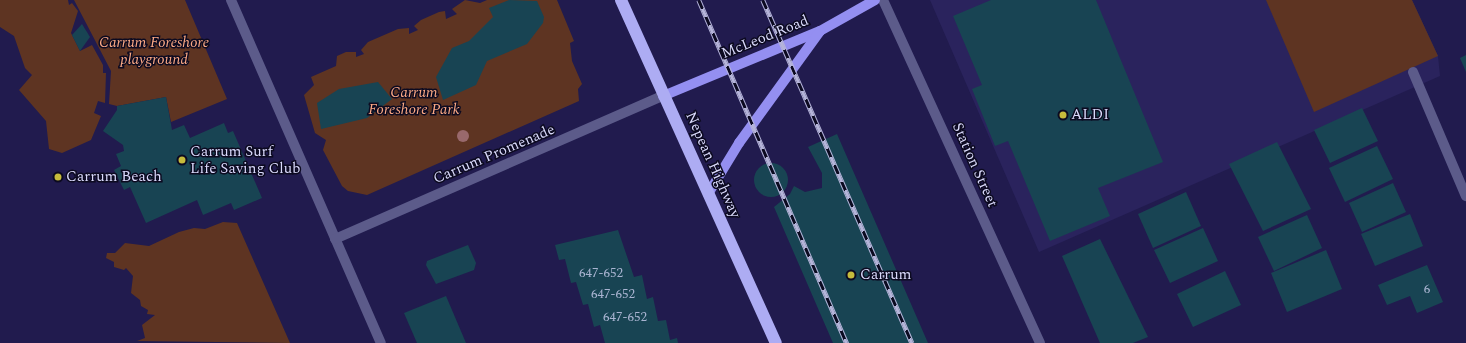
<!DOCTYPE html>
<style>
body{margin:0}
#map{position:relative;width:1466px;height:343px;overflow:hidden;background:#211b4e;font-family:Spectral,serif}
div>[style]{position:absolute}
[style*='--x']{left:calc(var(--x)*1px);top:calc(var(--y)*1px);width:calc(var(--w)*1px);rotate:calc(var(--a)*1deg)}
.built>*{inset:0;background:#2a235d}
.green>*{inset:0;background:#5e3422}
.building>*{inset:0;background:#184453}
.round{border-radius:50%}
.minor>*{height:10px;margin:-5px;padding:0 5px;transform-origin:5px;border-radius:5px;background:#5c5b8a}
.major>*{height:10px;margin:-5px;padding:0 5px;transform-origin:5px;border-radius:5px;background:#948ff1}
.highway>*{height:12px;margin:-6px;padding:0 6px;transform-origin:6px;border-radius:6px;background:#adacf3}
.rail>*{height:4.5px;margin-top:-2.25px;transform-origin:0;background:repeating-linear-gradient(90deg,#0c0a20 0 9px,#b5b4d9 0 18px);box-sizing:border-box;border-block:1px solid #b5b4d9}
.trees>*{width:12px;height:12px;margin:-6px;border-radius:50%;background:#99696c}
.dots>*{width:11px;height:11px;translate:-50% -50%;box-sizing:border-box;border:2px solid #0c0a20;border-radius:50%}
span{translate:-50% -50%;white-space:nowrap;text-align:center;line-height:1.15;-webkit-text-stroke:3px #0c0a20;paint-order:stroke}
.number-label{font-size:13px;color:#a9b4d1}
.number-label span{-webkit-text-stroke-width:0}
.street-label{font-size:15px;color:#d9d9fb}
.park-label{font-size:15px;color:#fba985;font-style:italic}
.poi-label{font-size:15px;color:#d9d9fb}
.left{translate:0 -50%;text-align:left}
</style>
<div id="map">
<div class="built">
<i style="clip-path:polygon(930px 0,1412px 0,1438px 56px,1440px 76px,1039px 252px)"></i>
</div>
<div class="green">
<i style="clip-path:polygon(0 0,68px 0,69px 5px,72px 3px,78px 11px,71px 33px,80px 51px,92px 45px,103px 65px,103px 73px,106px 73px,105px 103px,98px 101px,94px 113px,101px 116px,91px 140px,62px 153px,49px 149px,46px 121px,19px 90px,32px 75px,25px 68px,14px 36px,0 27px)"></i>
<i style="clip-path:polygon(74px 0,185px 0,227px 99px,171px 122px,166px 97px,117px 106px,109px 104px,111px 71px)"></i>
<i style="clip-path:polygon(465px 0,480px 3px,487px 0,557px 0,574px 41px,570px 43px,572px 61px,582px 84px,578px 89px,579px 101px,367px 195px,348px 191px,342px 186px,323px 150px,326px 140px,315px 133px,304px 95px,314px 85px,311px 77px,336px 66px,337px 56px,346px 52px,356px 52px,356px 57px,364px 54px,361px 50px,368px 42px,398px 29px,409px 28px,409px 34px,418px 30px,414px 26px,421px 20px,439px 12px,445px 11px,446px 19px,457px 14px,452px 9px)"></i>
<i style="clip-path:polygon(1266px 0,1412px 0,1438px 56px,1314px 112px)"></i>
<i style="clip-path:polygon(223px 222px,237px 223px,290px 343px,137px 341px,145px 338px,142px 325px,155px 315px,147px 314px,148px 310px,141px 306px,140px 300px,131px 293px,133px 276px,126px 268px,124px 270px,114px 267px,114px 262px,106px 258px,107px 253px,115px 253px,125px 243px,149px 246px,179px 232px,194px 228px,205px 229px)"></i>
</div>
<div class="building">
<i style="clip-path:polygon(509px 0,537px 1px,544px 17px,543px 23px,527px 44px,487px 61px,476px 85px,443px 100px,436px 77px,452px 48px,469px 41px,493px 17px,489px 8px)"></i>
<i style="clip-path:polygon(991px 0,1096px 0,1163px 162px,1098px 188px,1110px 216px,1050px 241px,1008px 141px,995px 146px,972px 89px,982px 85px,953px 16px)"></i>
<i style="clip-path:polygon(82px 24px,90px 37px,80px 51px,72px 35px)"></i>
<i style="clip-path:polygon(1466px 55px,1466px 72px,1460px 58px)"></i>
<i style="clip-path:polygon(378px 82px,392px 99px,367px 118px,321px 129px,317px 103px,339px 89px)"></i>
<i style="clip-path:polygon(166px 97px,172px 130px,184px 125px,190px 138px,224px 123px,228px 133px,233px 131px,262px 198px,234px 210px,231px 203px,203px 215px,197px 200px,146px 223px,130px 187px,124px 190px,114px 170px,121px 166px,116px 154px,124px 151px,123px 145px,103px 131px,117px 110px,117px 106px)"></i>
<i style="clip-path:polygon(1362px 108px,1378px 141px,1330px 163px,1314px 130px)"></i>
<i style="clip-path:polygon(837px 134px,928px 343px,833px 343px,774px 207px,790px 194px,794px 186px,805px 192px,822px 188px,822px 173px,808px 147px)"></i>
<i style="clip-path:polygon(1277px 142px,1311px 209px,1263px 231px,1229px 164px)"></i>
<i style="clip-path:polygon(1377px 146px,1393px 179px,1345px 202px,1329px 168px)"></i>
<i class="round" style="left:754px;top:163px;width:34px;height:34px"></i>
<i style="clip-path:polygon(1393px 183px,1406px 212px,1362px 232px,1349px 203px)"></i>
<i style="clip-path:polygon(1186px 192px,1201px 226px,1153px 248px,1138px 214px)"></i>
<i style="clip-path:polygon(1410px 214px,1423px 246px,1375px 266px,1361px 234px)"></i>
<i style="clip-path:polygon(1307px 215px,1322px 248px,1274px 271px,1258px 237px)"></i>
<i style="clip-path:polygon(1203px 228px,1218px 261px,1170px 283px,1154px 250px)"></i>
<i style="clip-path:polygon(618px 230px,634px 277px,642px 275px,647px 299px,653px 297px,658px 321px,666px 320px,670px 340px,677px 338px,678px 343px,605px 343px,600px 325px,594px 327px,588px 304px,583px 305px,576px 282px,571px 283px,565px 259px,559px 260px,555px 245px)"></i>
<i style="clip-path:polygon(1100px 239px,1148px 337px,1133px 343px,1100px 343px,1062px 256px)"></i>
<i style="clip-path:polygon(468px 245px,476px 263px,474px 270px,436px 284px,426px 265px,427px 261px)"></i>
<i style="clip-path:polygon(1326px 250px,1342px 289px,1287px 312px,1271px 273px)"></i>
<i style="clip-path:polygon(1427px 265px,1443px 302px,1417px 313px,1410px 296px,1387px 305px,1378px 285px)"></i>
<i style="clip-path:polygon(1225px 271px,1241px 305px,1193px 327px,1177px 294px)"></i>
<i style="clip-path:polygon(446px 296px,466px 343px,417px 343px,404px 313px)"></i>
</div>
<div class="minor">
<i style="--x:231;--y:0;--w:374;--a:66.4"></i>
<i style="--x:883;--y:0;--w:377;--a:65.4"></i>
<i style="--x:1413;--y:72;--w:135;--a:66.9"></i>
<i style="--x:335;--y:239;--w:358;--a:-23.6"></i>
</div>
<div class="major">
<i style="--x:663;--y:96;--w:170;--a:-22.5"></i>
<i style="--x:820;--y:31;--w:63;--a:-29.4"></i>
<i style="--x:708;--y:194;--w:60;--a:-58.7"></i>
<i style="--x:739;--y:143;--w:138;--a:-54.1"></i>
</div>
<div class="highway">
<i style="--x:621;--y:0;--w:376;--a:65.7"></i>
</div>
<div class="rail">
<i style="--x:699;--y:0;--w:374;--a:66.7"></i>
<i style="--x:763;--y:0;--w:374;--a:66.5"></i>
</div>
<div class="trees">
<i style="left:463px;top:136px"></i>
</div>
<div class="dots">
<i style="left:1063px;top:115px;background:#c6bb3c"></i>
<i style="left:182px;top:160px;background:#c6bb3c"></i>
<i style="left:58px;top:177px;background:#c6bb3c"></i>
<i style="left:851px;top:275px;background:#c6bb3c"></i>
</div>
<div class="number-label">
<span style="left:601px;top:273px">647-652</span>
<span style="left:1427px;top:289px">6</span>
<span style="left:613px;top:294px">647-652</span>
<span style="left:625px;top:317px">647-652</span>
</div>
<div class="street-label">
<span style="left:765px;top:37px;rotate:-22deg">McLeod Road</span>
<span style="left:494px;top:154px;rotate:-23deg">Carrum Promenade</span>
<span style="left:713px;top:165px;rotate:66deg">Nepean Highway</span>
<span style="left:975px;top:165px;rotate:66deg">Station Street</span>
</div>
<div class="park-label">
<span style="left:154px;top:51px">Carrum Foreshore<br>playground</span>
<span style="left:414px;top:101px">Carrum<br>Foreshore Park</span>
</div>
<div class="poi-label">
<span class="left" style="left:1071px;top:115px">ALDI</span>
<span class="left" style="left:190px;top:160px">Carrum Surf<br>Life Saving Club</span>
<span class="left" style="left:66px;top:177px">Carrum Beach</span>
<span class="left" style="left:860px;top:275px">Carrum</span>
</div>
</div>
